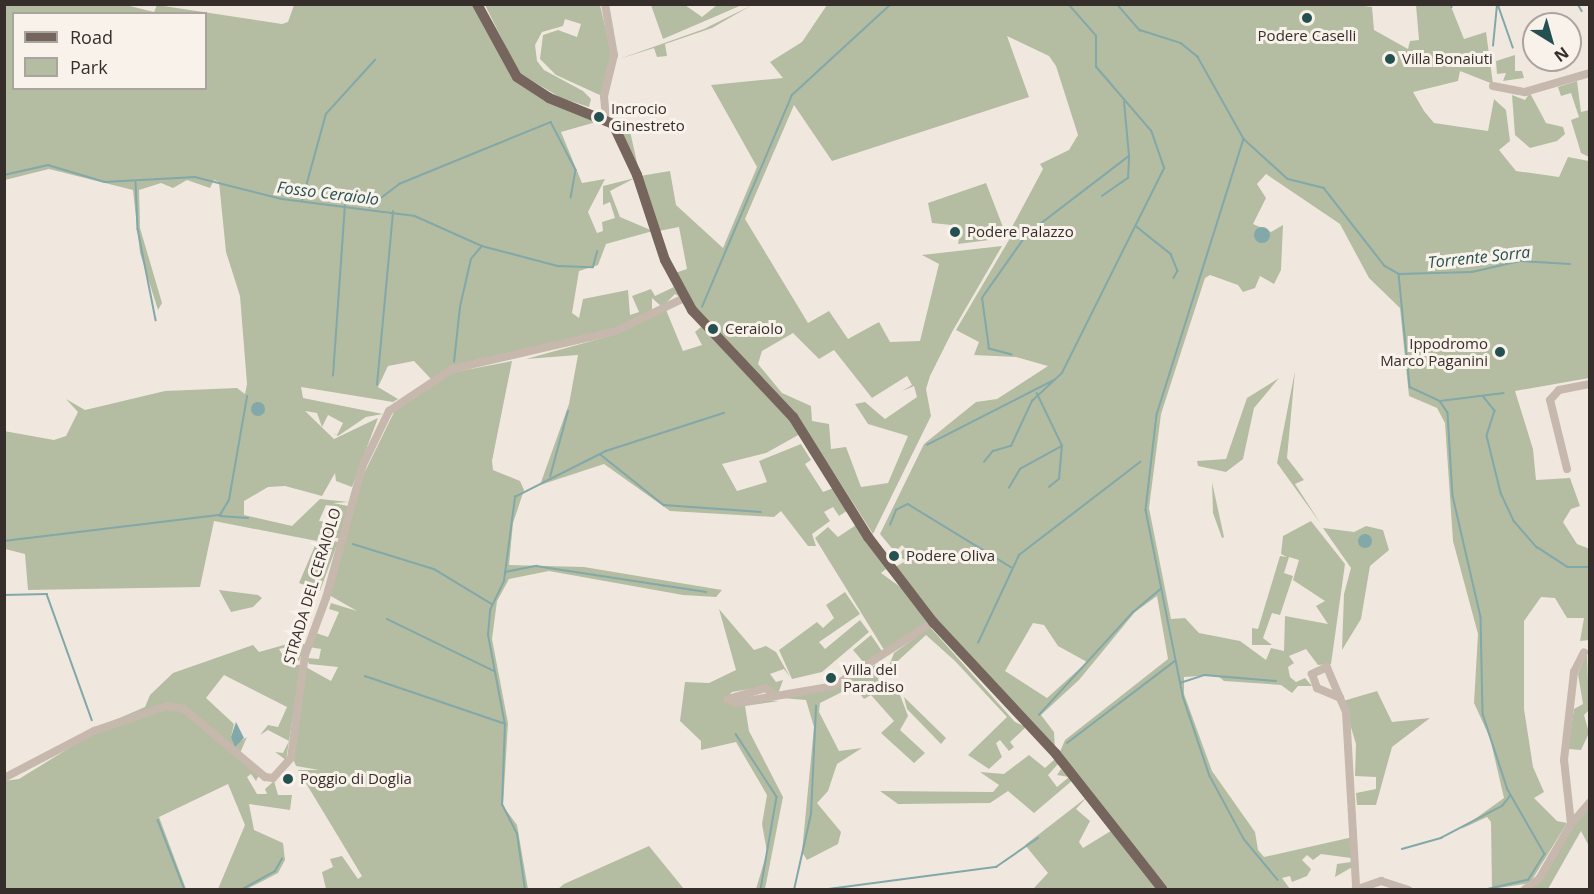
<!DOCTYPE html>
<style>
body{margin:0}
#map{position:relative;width:1594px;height:894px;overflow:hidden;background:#f0e8df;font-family:"Open Sans",sans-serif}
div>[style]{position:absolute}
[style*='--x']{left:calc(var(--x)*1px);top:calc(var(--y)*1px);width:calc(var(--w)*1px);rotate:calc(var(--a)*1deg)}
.green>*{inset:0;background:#b4bda1}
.water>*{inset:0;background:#82a8a9}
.round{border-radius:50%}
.stream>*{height:1.5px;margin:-0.75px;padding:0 0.75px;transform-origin:0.75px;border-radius:0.75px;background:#82a8a9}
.minor>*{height:8px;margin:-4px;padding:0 4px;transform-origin:4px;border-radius:4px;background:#c6b8ac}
.major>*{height:10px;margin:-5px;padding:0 5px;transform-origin:5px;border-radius:5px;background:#75655d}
.dots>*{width:16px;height:16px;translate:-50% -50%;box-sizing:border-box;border:3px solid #f8f2eb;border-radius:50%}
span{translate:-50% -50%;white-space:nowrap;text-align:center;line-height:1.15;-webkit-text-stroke:6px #f8f2eb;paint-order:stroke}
.poi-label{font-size:15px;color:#362e2a}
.left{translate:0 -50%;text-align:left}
.right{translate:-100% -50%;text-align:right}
.street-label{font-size:15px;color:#362e2a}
.water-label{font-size:16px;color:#255052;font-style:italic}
.frame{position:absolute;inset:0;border:6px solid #362e2a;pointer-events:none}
.legend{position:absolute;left:12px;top:12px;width:195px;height:78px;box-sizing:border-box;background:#f8f2eb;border:2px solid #aaa49e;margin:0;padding:8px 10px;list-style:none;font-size:18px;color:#362e2a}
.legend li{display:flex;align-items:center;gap:12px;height:30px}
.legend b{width:30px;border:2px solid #aaa49e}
.north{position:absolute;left:1522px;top:12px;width:60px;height:60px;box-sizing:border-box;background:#f8f2eb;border:2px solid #aaa49e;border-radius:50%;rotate:143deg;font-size:16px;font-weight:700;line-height:24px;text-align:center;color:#362e2a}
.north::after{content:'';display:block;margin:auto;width:21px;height:27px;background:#255052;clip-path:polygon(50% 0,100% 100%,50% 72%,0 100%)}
</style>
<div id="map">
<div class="green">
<i style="clip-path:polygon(evenodd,122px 4px,154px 12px,157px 5px,282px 24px,288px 22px,294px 5px,474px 5px,513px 78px,603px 120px,561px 132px,582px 183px,605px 179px,588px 212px,597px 233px,603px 231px,602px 222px,615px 218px,610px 202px,603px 205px,603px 186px,635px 178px,610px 191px,620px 217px,653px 231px,606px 244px,598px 265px,579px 271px,572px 313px,579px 318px,583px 299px,628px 290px,630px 315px,639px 312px,632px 296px,651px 289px,655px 296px,674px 287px,680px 297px,675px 294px,662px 307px,652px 298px,652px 313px,629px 325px,431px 379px,414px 361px,388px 366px,378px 387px,398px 399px,393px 402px,301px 387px,303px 398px,383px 414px,366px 417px,338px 436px,331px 432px,337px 435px,343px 423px,328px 415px,322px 427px,317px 413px,305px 411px,334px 439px,378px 418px,352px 487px,336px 481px,335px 473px,322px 496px,285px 486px,268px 487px,244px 501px,244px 515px,292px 526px,320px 499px,349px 502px,333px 503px,348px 506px,340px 538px,323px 538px,338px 542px,320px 591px,299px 583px,317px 541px,214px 521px,200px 587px,28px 590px,25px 554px,5px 549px,4px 431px,54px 440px,66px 436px,78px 412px,66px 399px,85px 410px,165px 391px,237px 388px,245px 394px,247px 384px,240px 296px,226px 252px,219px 182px,214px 180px,210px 188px,187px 180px,173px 188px,161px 183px,139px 190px,140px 228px,162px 303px,158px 310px,140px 253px,133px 190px,49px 169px,5px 180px,5px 5px,122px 4px,14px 14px,206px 14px,206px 88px,14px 88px,14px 14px,122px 4px,326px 505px,334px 506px,331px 522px,319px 521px,326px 505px)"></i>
<i style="clip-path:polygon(evenodd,1450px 4px,1464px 39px,1486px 32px,1493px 84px,1460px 71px,1458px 81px,1413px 92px,1424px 111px,1434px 123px,1488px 131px,1494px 99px,1506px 110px,1510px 141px,1499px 150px,1516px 171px,1559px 177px,1568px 157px,1589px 161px,1589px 378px,1515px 391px,1533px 449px,1536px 480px,1570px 478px,1580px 506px,1571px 509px,1563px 522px,1577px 544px,1590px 549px,1589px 640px,1580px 641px,1584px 618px,1567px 618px,1555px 598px,1541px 597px,1524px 621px,1524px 709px,1533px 767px,1544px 792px,1534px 798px,1557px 821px,1567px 823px,1530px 883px,1492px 889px,1491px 822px,1487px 817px,1461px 829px,1504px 798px,1490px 738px,1474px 703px,1478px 634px,1453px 541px,1445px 423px,1437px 408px,1409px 396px,1400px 308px,1369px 278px,1340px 224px,1266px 174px,1257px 184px,1266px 198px,1253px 224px,1271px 232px,1283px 225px,1281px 270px,1274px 284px,1260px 276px,1255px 288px,1243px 292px,1238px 285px,1210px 275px,1205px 278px,1161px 414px,1149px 508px,1171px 619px,1185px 618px,1199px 633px,1240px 641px,1266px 660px,1271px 648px,1284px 651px,1285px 616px,1328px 624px,1316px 606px,1325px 601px,1293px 580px,1299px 560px,1289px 557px,1284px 573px,1293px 576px,1280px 615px,1272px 613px,1263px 638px,1272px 645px,1252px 645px,1252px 628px,1258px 629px,1280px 556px,1287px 557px,1281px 554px,1283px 536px,1311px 521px,1345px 564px,1331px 664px,1318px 665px,1306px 649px,1289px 656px,1294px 663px,1288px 667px,1290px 677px,1296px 682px,1305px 678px,1312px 686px,1298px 686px,1292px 693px,1281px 685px,1224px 681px,1217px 675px,1184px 677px,1184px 694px,1212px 771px,1255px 832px,1258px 850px,1264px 857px,1353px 837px,1351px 858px,1321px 854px,1313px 860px,1307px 855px,1302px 860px,1311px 869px,1307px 876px,1292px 882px,1290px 876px,1282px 878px,1290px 889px,1169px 889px,1059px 754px,1065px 740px,1168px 659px,1157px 596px,1135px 612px,1079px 680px,1041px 715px,1054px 732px,1055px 750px,950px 639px,895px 567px,906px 561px,898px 555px,905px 548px,902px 545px,895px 552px,880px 534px,924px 444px,976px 402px,997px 399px,1048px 366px,1016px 357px,974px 355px,979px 342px,956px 330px,1016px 228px,1005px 238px,958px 244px,961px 226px,932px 223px,928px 203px,986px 183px,1003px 227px,1012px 227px,1043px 169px,1040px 164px,1069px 150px,1078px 135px,1056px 66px,1049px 56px,1007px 36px,1029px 97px,832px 161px,794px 105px,745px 219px,808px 323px,829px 311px,848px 339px,879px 322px,890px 342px,920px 341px,939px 264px,922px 255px,1002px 246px,952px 332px,930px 376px,926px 389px,931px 416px,873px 534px,798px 417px,697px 312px,675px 273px,687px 269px,679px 227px,659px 231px,621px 131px,630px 131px,640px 176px,670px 171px,676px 205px,723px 248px,757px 167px,711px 85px,783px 78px,770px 62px,802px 42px,827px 5px,1357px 5px,1372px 7px,1374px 30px,1408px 49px,1410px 41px,1419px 40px,1416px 5px,1450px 4px,793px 333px,819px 359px,834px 350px,872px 398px,907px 376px,912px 385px,902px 391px,914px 386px,917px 397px,885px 419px,865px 402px,855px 404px,868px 424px,908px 436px,888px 483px,861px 487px,846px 447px,831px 449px,829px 424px,812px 421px,811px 406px,782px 393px,758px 364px,762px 351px,793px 333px,1450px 4px,1033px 623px,1044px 625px,1058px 646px,1087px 662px,1047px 698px,1005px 671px,1033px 623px)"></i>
<i style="clip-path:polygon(485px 5px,600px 5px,611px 52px,602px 96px,556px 75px,540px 59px,543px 35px,558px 30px,577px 37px,581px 24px,565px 19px,563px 26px,542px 32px,535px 45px,537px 61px,544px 70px,583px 91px,591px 99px,589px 107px,561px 98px,519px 73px)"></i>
<i style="clip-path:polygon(651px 5px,685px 5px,702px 17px,717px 5px,742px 5px,663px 39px)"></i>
<i style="clip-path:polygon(752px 5px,712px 28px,665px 44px,667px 56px,657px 57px,654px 48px,619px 59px,704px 29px)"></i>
<i style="clip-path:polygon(1515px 55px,1515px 71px,1522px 71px,1524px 78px,1503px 81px,1506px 73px,1497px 74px,1496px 61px)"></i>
<i style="clip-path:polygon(1577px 81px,1581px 112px,1589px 110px,1589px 157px,1581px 153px,1571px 120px,1579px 117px,1571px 93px,1561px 96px,1558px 87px)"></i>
<i style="clip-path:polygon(1530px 93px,1546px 123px,1563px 127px,1565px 134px,1557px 141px,1530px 148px,1515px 135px,1512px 95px,1525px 100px)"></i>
<i style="clip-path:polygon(666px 310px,683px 351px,702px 345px,695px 332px,701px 327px,802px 433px,766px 453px,722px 464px,737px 491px,767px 482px,759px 461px,801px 444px,811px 460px,805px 464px,823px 492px,836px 487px,848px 510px,839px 516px,833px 507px,824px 512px,830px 521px,812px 534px,816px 546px,808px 546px,781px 511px,774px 517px,670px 511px,604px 464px,540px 485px,569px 404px,578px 355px,526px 359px,617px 334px)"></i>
<i style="clip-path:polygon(512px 361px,492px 461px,493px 470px,520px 481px,524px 490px,513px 523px,509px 565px,584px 567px,722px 590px,716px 597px,683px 595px,549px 571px,509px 579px,497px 601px,492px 639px,508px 723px,503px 806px,517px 825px,528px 889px,326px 889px,322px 872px,333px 867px,330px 859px,342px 856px,358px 879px,362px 876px,298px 770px,319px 770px,296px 766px,294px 761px,304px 666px,331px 681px,338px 667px,309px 664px,307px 658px,319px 659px,321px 649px,309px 647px,316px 633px,328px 637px,339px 612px,329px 609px,331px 603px,357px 611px,329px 595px,358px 486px,396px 408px,450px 373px)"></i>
<i style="clip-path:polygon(1295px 371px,1287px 458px,1304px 480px,1295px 484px,1321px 524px,1277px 463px)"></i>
<i style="clip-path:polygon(1279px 378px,1254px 408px,1243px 459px,1226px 472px,1198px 466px,1197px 461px,1226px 459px,1247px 398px)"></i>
<i style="clip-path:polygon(1212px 482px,1224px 537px,1222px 538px,1213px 513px)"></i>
<i style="clip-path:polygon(856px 525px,895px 580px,886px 569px,881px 573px,903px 589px,927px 622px,886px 653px,815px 538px,828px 527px,838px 537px)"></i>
<i style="clip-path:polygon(1366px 526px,1383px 530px,1389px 550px,1370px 566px,1361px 619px,1342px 650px,1344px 594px,1351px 568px,1323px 528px,1354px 532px)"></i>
<i style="clip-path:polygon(219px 590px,258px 595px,262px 598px,253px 607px,231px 612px)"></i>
<i style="clip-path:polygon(845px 592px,860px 614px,819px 642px,825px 649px,860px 620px,869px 632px,822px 672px,792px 679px,779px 650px,817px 622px,823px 628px,834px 618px,826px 605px)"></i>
<i style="clip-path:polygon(719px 609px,754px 650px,766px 646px,776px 652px,790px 677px,784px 669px,770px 674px,776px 682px,783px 680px,778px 694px,767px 686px,732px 692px,726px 699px,779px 701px,745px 706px,749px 731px,783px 797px,765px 889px,756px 889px,767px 852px,762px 824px,767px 795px,736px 742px,701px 750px,701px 741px,680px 721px,685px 682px,709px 683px,736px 670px)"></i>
<i style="clip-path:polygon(930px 627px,1015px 722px,1026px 727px,1010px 742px,1014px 747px,1009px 751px,1000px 740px,996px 743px,1002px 757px,989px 769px,968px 755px,1007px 717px,955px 661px,926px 635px,887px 671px,894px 653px)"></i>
<i style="clip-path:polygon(871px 635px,884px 654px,865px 664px,853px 650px)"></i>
<i style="clip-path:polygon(305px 644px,299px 661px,291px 659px,287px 647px,279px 649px,288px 664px,301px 665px,286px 760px,275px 752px,283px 753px,289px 741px,268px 730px,260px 735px,268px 725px,278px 727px,287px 707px,224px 675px,206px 698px,234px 724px,231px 737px,241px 741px,247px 737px,240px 753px,181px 706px,78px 736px,145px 707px,150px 695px,173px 673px,253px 645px,259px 652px,284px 645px)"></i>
<i style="clip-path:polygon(1587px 652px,1589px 710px,1584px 715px,1589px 733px,1581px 750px,1568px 749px,1574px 709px,1583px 704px,1578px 674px)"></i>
<i style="clip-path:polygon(875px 665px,900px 695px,908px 716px,900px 730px,925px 753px,914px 763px,881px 733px,894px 721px,871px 695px,864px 699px,854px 686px,820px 703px,819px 712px,839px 751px,862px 748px,837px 764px,828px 791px,817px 803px,841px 832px,838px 844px,807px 860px,802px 852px,814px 727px,806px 700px,782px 698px,835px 687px)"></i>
<i style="clip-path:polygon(1377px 691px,1392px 722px,1430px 718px,1392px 747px,1376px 805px,1357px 805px,1356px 793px,1376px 789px,1376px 777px,1355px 776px,1356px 744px,1343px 701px)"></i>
<i style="clip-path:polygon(904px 697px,946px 738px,941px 744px,907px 709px)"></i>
<i style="clip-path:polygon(167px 707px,183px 711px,259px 775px,256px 781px,251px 774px,247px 777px,257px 794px,267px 794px,265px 789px,274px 781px,278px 795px,292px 795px,290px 810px,249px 804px,254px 830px,283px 843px,285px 860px,278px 873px,247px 889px,218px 889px,245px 825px,228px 784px,159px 817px,186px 889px,5px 889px,4px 781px,19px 779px,87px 737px)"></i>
<i style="clip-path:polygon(1029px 755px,1045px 768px,1055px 759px,1059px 763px,1048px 775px,1057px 787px,1069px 777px,1057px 775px,1061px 769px,1073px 780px,1034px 813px,1008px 791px,990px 803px,898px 804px,880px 791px,993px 792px,999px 785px,980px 772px,1004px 774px)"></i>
<i style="clip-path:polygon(1087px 797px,1076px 809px,1090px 821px,1079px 842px,1083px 848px,1114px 829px,1160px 889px,1033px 889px,1048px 873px,1025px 845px)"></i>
<i style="clip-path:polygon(1589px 804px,1589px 846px,1581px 831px,1548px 889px,1530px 890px)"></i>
<i style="clip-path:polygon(649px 846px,684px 889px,558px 889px,564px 884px)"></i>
<i style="clip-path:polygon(1351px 862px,1354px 866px,1335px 877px,1337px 864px)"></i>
</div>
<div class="water">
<i class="round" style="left:1254px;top:227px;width:16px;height:16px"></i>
<i class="round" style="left:251px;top:402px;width:14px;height:14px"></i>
<i class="round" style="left:1358px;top:534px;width:14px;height:14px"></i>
<i style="clip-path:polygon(236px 722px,244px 738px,235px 747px,231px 737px)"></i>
</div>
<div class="stream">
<i style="--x:1117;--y:4;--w:35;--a:49"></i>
<i style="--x:1140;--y:30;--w:43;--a:17.6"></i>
<i style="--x:1181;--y:43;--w:22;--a:39"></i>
<i style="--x:1198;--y:57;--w:94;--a:60.7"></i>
<i style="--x:1244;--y:139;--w:59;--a:42.3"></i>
<i style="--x:1288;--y:179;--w:37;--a:14"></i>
<i style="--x:1324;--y:188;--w:99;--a:52"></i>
<i style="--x:1385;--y:266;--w:16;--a:30"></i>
<i style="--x:1399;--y:274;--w:73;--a:-1.6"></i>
<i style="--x:1472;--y:272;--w:49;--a:-12.9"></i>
<i style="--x:1520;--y:261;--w:50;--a:3.4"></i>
<i style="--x:1452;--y:4;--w:3;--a:90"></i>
<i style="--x:1498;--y:4;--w:46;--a:70.8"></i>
<i style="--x:1578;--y:4;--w:8;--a:60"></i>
<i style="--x:1493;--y:46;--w:41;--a:-84.4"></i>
<i style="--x:1244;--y:139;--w:289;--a:107.5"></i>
<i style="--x:1157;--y:415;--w:96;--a:96.6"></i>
<i style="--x:1146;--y:510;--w:190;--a:78.7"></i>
<i style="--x:1183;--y:696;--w:84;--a:71.4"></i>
<i style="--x:1210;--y:776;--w:72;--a:61.6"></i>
<i style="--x:1244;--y:839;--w:53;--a:50.3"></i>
<i style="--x:4;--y:175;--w:45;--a:-12.8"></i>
<i style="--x:48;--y:165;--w:59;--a:16.6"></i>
<i style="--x:105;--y:182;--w:90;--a:-3.2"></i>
<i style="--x:195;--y:177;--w:90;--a:14.2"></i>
<i style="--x:282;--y:199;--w:134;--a:7.3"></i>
<i style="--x:415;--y:216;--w:73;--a:24.1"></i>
<i style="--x:482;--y:246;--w:79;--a:14.7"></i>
<i style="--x:558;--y:266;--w:35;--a:2"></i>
<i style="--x:593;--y:267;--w:16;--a:-75"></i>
<i style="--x:136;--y:182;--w:47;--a:87.6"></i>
<i style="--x:138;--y:229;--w:93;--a:78.8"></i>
<i style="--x:1102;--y:196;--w:32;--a:-35"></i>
<i style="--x:1128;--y:178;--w:21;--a:-87"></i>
<i style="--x:302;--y:201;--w:90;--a:-74.6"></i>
<i style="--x:326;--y:114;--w:73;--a:-47.8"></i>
<i style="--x:369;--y:207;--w:38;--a:-37"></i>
<i style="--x:399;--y:184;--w:164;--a:-22.2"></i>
<i style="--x:551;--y:122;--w:54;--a:62.5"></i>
<i style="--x:576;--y:170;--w:28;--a:100"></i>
<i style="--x:1136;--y:226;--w:45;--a:38.7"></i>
<i style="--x:1171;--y:254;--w:18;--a:68"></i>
<i style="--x:1178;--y:271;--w:8;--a:120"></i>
<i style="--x:1399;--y:274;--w:114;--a:84.4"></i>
<i style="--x:1410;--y:387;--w:33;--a:25"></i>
<i style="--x:1440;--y:401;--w:14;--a:56"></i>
<i style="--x:1448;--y:413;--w:83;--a:86.6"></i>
<i style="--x:1453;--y:496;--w:124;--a:77"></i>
<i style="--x:1481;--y:617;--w:97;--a:88.8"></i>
<i style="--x:1483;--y:714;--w:80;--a:71.8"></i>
<i style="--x:1508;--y:790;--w:74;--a:60"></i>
<i style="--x:1545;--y:854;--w:31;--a:122"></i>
<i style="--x:1529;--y:880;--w:44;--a:166.9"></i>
<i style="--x:702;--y:307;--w:230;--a:-67"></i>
<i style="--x:792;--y:95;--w:134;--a:-42.6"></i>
<i style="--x:1012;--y:355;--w:24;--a:-165"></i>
<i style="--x:989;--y:349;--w:51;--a:-97.8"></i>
<i style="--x:982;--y:298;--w:78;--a:-54.9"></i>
<i style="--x:1027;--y:234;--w:128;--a:-37.4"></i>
<i style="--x:1129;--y:156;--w:54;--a:-95.3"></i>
<i style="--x:454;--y:362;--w:55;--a:-83.8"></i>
<i style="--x:460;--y:307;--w:49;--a:-77.1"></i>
<i style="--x:471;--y:259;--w:17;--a:-50"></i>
<i style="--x:333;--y:376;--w:172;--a:-86"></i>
<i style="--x:377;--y:385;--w:174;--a:-84.7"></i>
<i style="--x:1483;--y:396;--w:19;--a:51"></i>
<i style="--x:1495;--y:411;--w:26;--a:108"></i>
<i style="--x:1487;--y:436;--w:59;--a:76.2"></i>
<i style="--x:1501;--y:493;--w:31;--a:65"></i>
<i style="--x:1514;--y:521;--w:35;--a:49"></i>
<i style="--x:1537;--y:547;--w:37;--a:33"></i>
<i style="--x:1568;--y:567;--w:22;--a:0"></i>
<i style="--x:1440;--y:401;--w:64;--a:-7.1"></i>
<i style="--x:927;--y:445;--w:143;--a:-27.1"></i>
<i style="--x:600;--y:454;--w:82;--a:38.6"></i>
<i style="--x:664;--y:505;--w:97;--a:4.1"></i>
<i style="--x:984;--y:462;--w:14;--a:-51"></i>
<i style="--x:993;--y:451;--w:19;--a:-16"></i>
<i style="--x:1011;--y:446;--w:50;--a:-65"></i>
<i style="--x:1032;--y:401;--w:41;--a:-43"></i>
<i style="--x:1062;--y:373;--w:229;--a:-63.5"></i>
<i style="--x:1164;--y:168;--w:39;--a:-109"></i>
<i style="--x:1151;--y:131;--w:84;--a:-130.7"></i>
<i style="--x:1096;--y:67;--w:31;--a:-90"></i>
<i style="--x:1096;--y:36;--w:43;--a:-131.2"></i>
<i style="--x:550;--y:477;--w:68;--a:-74.7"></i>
<i style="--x:1049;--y:487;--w:13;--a:-39"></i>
<i style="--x:1059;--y:479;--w:33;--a:-85"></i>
<i style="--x:1009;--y:488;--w:22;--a:-60"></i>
<i style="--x:1020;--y:469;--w:48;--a:-28.7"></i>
<i style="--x:1062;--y:446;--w:58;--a:-115.7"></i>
<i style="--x:220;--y:516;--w:28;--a:4"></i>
<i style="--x:890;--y:525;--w:16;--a:-68"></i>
<i style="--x:896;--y:510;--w:13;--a:-27"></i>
<i style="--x:908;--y:504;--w:121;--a:31.5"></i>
<i style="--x:4;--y:541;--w:218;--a:-6.9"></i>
<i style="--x:220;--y:515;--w:17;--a:-59"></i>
<i style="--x:229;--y:500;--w:105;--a:-80.1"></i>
<i style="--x:353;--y:544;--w:85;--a:17.2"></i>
<i style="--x:434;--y:569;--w:68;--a:31.1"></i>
<i style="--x:505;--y:572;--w:32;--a:-11"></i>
<i style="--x:536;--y:566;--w:172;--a:8.7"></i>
<i style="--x:4;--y:595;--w:43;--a:-1.3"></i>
<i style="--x:47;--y:594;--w:134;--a:70.3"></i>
<i style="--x:387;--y:619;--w:119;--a:25.9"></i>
<i style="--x:978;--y:643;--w:97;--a:-65"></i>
<i style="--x:1019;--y:555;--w:153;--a:-37.5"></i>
<i style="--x:365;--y:676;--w:146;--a:18.8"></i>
<i style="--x:1180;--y:683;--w:25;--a:-18"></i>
<i style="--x:1204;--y:675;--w:72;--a:4.8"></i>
<i style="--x:1039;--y:715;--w:138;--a:-47.6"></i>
<i style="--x:1132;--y:613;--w:38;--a:-40"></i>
<i style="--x:736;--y:734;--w:75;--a:56.9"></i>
<i style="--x:777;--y:797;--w:94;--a:99.8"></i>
<i style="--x:1067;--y:743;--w:136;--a:-37.2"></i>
<i style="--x:158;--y:820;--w:75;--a:68.9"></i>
<i style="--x:1402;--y:849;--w:41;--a:-15.8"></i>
<i style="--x:1441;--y:838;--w:69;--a:-27.7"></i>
<i style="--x:1502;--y:806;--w:13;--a:-51"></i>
<i style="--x:241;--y:890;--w:39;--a:-29"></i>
<i style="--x:275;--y:871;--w:14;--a:-60"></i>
<i style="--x:525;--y:890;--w:57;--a:-98.1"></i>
<i style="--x:517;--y:834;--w:33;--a:-117"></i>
<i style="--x:502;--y:805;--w:80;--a:-87.9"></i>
<i style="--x:505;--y:725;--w:92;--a:-100.7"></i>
<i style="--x:488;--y:635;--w:25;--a:-85"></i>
<i style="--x:490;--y:610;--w:32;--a:-64"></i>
<i style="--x:504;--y:581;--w:85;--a:-82.5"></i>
<i style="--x:515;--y:497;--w:102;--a:-26.8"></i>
<i style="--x:606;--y:451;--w:124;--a:-17.9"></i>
<i style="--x:794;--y:890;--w:78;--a:-77.4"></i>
<i style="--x:811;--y:814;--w:108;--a:-87.3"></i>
<i style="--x:821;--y:890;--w:177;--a:-7.5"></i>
<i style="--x:996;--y:867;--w:51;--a:-34.6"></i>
</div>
<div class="minor">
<i style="--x:605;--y:4;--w:52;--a:80"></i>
<i style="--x:614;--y:55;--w:42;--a:103.7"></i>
<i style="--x:604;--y:96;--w:22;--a:85"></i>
<i style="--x:1493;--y:86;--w:33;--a:11"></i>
<i style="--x:1525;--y:92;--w:68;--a:-16.3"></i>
<i style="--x:1567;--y:469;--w:71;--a:-103.8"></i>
<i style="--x:1550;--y:400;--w:13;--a:-48"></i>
<i style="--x:1559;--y:390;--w:32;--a:-11"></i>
<i style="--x:774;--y:696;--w:11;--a:-135"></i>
<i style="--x:766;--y:688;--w:40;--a:164"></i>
<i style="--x:728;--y:699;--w:8;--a:30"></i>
<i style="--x:735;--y:703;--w:100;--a:-9.7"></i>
<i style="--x:834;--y:686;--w:118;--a:-32.9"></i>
<i style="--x:1340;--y:698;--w:34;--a:-113"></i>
<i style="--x:1327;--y:667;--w:17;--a:155"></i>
<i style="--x:1312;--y:674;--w:15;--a:70"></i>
<i style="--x:1317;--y:688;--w:25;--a:23"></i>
<i style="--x:1340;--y:698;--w:15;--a:67"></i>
<i style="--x:1346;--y:712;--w:175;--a:86.7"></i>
<i style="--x:4;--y:778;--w:102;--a:-27.6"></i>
<i style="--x:94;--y:731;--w:77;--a:-18.9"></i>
<i style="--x:167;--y:706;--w:17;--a:10"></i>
<i style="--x:184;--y:709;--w:106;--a:40"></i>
<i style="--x:265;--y:777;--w:8;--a:7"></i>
<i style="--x:273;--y:778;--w:27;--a:-48"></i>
<i style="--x:291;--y:758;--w:104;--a:-82.3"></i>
<i style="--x:305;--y:655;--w:61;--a:-69.8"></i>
<i style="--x:326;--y:598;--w:138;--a:-74.5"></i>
<i style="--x:363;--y:465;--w:60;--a:-64.3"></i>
<i style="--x:389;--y:411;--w:76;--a:-33.7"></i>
<i style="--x:452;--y:369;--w:168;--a:-13"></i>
<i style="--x:616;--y:331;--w:76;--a:-25.9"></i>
<i style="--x:1571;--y:824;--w:29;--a:-49"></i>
<i style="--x:1355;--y:890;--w:28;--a:-19"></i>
<i style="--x:1381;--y:881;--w:29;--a:18"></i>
<i style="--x:1524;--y:890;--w:19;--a:-36"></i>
<i style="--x:1539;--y:879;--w:64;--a:-59.8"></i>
<i style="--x:1571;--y:824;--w:64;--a:-96.2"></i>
<i style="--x:1564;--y:760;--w:89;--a:-83.5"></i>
<i style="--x:1574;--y:672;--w:22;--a:-63"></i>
</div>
<div class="major">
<i style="--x:477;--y:4;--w:83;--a:61.3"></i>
<i style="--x:517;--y:77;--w:38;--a:33"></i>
<i style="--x:549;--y:98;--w:69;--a:22.1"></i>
<i style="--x:613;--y:124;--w:56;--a:64.8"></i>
<i style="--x:637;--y:175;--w:89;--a:71.8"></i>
<i style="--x:665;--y:260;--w:57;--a:61.6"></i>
<i style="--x:692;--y:310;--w:147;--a:46.7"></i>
<i style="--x:793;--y:417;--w:142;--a:58"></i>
<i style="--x:868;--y:537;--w:107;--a:52.6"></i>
<i style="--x:933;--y:622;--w:180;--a:47"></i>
<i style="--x:1056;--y:754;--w:173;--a:51.8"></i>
</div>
<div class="dots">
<i style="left:1307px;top:18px;background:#255052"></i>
<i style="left:1390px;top:59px;background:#255052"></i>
<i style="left:599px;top:117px;background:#255052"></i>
<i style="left:955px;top:232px;background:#255052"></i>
<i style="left:713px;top:329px;background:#255052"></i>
<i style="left:1500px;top:352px;background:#255052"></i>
<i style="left:894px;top:556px;background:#255052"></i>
<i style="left:831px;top:678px;background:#255052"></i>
<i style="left:288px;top:779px;background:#255052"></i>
</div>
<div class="poi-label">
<span style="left:1307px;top:36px">Podere Caselli</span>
<span class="left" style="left:1402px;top:59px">Villa Bonaiuti</span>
<span class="left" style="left:611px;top:117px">Incrocio<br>Ginestreto</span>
<span class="left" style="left:967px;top:232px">Podere Palazzo</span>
<span class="left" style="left:725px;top:329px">Ceraiolo</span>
<span class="right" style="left:1488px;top:352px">Ippodromo<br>Marco Paganini</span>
<span class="left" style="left:906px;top:556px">Podere Oliva</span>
<span class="left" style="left:843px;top:678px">Villa del<br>Paradiso</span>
<span class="left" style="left:300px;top:779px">Poggio di Doglia</span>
</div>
<div class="street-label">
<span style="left:312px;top:586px;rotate:-73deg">STRADA DEL CERAIOLO</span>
</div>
<div class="water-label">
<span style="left:328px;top:193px;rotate:7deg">Fosso Ceraiolo</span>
<span style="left:1479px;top:257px;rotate:-6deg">Torrente Sorra</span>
</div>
<div class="frame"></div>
<ul class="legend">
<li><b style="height:8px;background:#75655d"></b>Road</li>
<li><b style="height:16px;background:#b4bda1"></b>Park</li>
</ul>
<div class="north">N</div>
</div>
